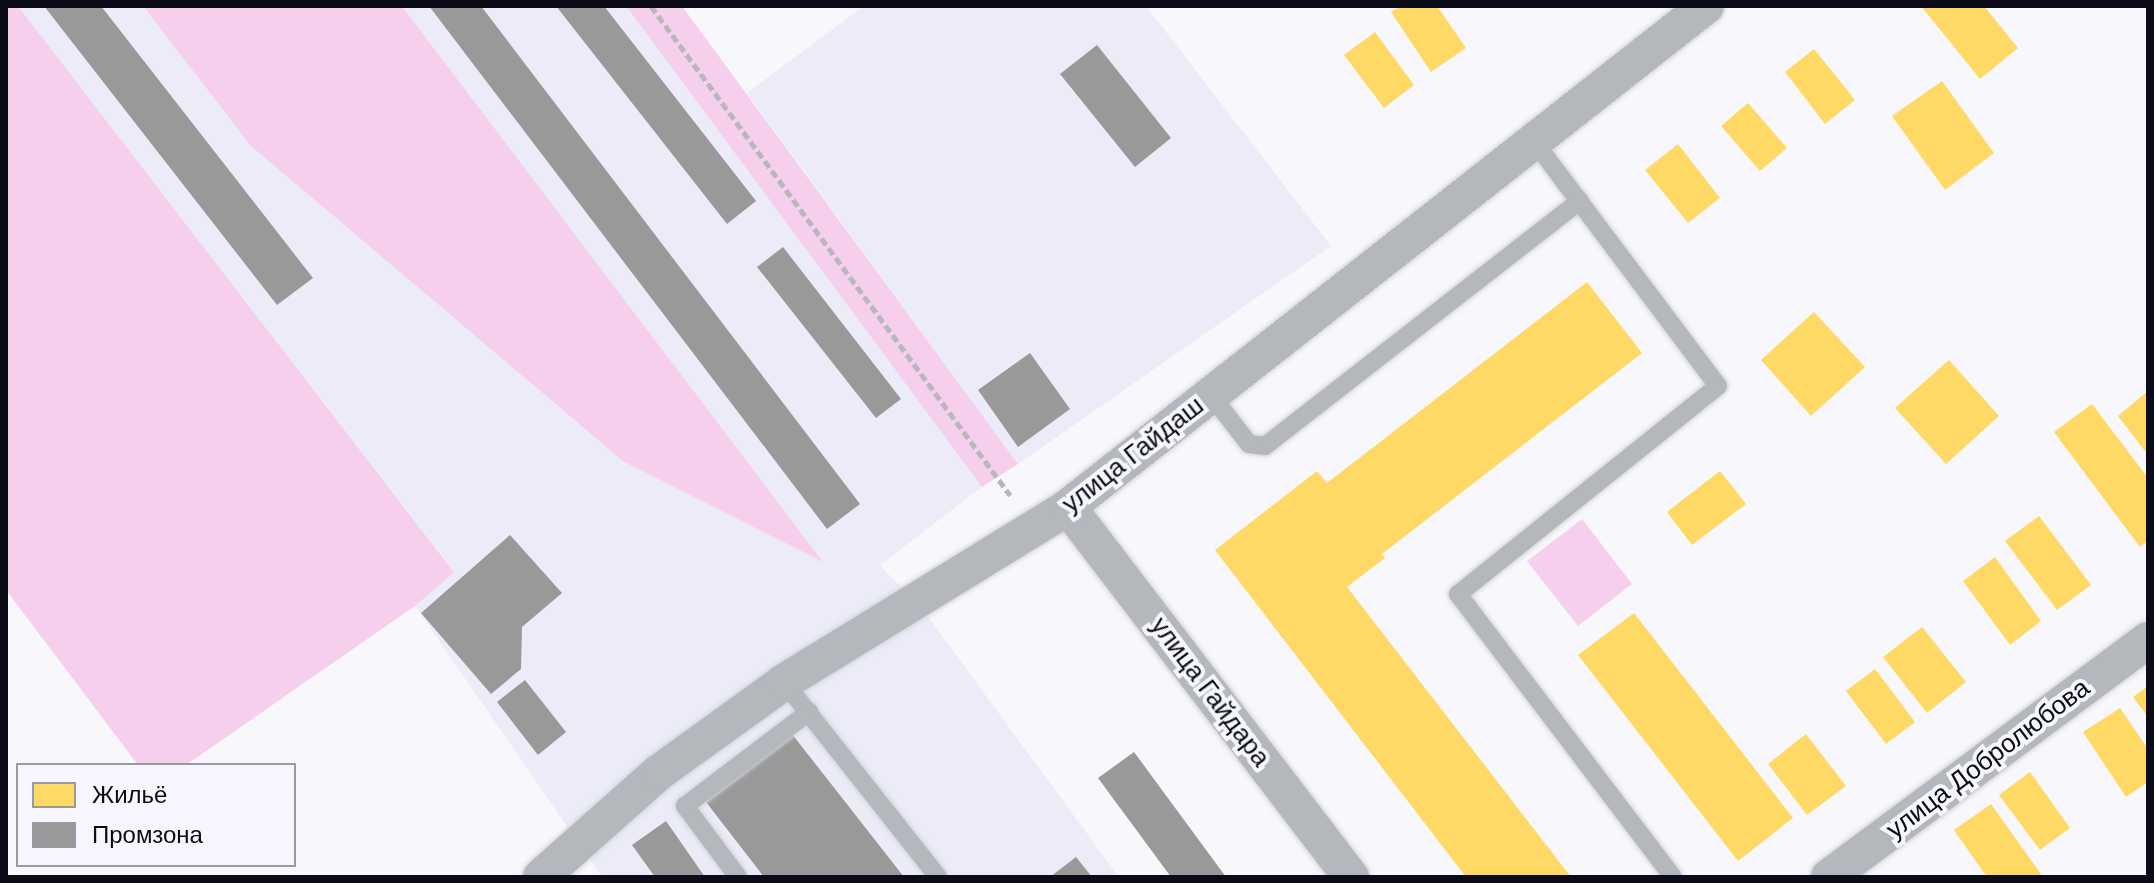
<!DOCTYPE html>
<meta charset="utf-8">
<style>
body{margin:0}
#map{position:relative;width:2154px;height:883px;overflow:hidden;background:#f8f8fc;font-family:Helvetica,sans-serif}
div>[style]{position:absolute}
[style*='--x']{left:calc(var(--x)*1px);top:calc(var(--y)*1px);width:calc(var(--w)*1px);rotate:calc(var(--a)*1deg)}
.built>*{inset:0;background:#ebecf8}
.green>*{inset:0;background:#f6cfec}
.homes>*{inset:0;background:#ffd966}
.industry>*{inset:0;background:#999}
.path>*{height:5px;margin-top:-2.5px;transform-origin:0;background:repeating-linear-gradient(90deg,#b7b8bc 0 8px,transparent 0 12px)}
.roads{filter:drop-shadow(0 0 2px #d3d3d7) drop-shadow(0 0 2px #d3d3d7)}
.lane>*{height:18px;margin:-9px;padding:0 9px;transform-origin:9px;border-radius:9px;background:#b4b7bb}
.street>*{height:36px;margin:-18px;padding:0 18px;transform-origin:18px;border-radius:18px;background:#b4b7bb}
span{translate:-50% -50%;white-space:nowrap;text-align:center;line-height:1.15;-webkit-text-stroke:8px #f6f7fe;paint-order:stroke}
.street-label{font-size:26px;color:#0b0c17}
.frame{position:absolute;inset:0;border:8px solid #0b0c17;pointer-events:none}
.legend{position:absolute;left:16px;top:763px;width:280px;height:104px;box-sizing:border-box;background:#f6f7fe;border:2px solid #9899a2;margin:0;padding:10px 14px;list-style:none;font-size:24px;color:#0b0c17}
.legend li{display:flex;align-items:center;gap:16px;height:40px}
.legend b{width:40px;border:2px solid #9899a2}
</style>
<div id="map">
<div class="built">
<i style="clip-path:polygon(18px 6px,143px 6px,250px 145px,822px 561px,402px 6px,626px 6px,982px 487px,880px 565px,926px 614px,1119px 877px,602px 877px,415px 606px,454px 571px)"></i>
<i style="clip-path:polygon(864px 6px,1146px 6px,1331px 246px,1018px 464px,747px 93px)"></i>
</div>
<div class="green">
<i style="clip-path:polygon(6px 6px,18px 6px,454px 572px,415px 606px,186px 765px,138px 765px,6px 590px)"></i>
<i style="clip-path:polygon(143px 6px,402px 6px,823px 562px,623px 461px,250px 145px)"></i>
<i style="clip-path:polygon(626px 6px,682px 6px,1018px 464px,982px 487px)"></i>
<i style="clip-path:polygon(1582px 519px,1632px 584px,1578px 626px,1527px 561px)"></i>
</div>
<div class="homes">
<i style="clip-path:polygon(1401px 6px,1437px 6px,1466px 48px,1431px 72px,1391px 12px)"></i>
<i style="clip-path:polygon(1921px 6px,1984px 6px,2018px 48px,1980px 79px)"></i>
<i style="clip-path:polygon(1375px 32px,1414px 85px,1384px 108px,1344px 55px)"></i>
<i style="clip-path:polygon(1814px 49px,1855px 100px,1825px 124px,1785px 72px)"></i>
<i style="clip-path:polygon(1942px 81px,1994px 153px,1945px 190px,1892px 116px)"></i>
<i style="clip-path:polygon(1748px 103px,1787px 148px,1760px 171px,1721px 126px)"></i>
<i style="clip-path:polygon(1678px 144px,1720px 198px,1688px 223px,1645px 170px)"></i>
<i style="clip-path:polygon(1587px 282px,1642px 353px,1382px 554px,1385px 558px,1347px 587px,1571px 877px,1466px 877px,1215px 550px,1317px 471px,1327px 483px)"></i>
<i style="clip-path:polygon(1814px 312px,1865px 367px,1811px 416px,1761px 360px)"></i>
<i style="clip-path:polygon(1949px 360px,1999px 416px,1946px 464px,1895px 408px)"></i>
<i style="clip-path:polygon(2148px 391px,2148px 455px,2118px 416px)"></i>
<i style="clip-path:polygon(2092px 404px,2148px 478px,2148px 541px,2140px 547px,2054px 432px)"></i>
<i style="clip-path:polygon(1720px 471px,1746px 504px,1692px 545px,1667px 512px)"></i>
<i style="clip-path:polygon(2039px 516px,2091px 585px,2057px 610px,2005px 541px)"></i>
<i style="clip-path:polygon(1995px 557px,2041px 621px,2010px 645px,1963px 581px)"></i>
<i style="clip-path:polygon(1634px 613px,1793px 818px,1738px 861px,1578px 655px)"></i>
<i style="clip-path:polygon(1922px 627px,1966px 682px,1927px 713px,1883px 657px)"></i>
<i style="clip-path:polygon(1875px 669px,1915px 722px,1886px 744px,1846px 691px)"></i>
<i style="clip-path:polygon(2148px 686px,2148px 717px,2133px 697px)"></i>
<i style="clip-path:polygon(2120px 708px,2148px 749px,2148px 782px,2126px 797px,2083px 732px)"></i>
<i style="clip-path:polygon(1806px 734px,1846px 786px,1807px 815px,1768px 764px)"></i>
<i style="clip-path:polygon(2030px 772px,2070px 828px,2040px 850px,1999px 795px)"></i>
<i style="clip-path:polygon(1991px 804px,2041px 874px,2037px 877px,1987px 877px,1954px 830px)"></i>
</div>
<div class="industry">
<i style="clip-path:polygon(44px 6px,101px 6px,313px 278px,277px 305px)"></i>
<i style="clip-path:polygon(429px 6px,481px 6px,860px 504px,827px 529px)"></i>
<i style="clip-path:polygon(556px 6px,604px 6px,756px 201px,727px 224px)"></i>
<i style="clip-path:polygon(1097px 45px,1171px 138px,1135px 167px,1060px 74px)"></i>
<i style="clip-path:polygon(783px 247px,901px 399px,876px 418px,757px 267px)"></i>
<i style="clip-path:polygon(1030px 353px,1070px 409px,1018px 447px,978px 390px)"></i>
<i style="clip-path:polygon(510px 535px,562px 593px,522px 627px,521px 669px,491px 694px,421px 613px)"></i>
<i style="clip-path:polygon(525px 680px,566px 732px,538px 755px,497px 702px)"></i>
<i style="clip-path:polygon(792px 734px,904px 877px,764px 877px,706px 802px)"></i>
<i style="clip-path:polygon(1134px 752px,1226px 877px,1171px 877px,1098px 778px)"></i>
<i style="clip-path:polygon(666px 821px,705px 877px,655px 877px,632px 845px)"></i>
<i style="clip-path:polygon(1076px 857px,1092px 877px,1050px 877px)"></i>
</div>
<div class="path">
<i style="--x:651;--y:6;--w:607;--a:53.72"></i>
</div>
<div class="roads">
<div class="lane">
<i style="--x:1534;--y:141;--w:306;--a:53.1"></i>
<i style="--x:1718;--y:386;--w:333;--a:141.3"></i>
<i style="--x:1458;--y:594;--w:355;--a:52.8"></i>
<i style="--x:1211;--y:395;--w:62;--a:52.2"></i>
<i style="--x:1249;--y:444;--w:16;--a:7"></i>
<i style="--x:1265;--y:446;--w:399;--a:-37.9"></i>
<i style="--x:784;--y:682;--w:248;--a:51.7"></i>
<i style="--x:738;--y:877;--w:89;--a:-126.7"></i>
<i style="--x:685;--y:806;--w:156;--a:-37.2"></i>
</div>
<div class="street">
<i style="--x:1068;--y:507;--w:466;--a:52.6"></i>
<i style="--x:541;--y:877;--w:157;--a:-41.6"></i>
<i style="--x:658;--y:773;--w:155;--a:-35.8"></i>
<i style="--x:784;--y:682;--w:334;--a:-31.6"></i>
<i style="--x:1068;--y:507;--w:811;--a:-38.14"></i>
<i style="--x:1829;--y:877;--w:397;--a:-36.6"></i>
</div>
</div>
<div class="street-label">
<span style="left:1133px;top:455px;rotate:-38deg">улица Гайдаш</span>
<span style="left:1210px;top:692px;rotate:53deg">улица Гайдара</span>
<span style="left:1988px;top:759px;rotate:-37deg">улица Добролюбова</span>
</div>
<div class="frame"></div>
<ul class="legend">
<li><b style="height:22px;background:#ffd966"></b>Жильё</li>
<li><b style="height:22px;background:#999"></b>Промзона</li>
</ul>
</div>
